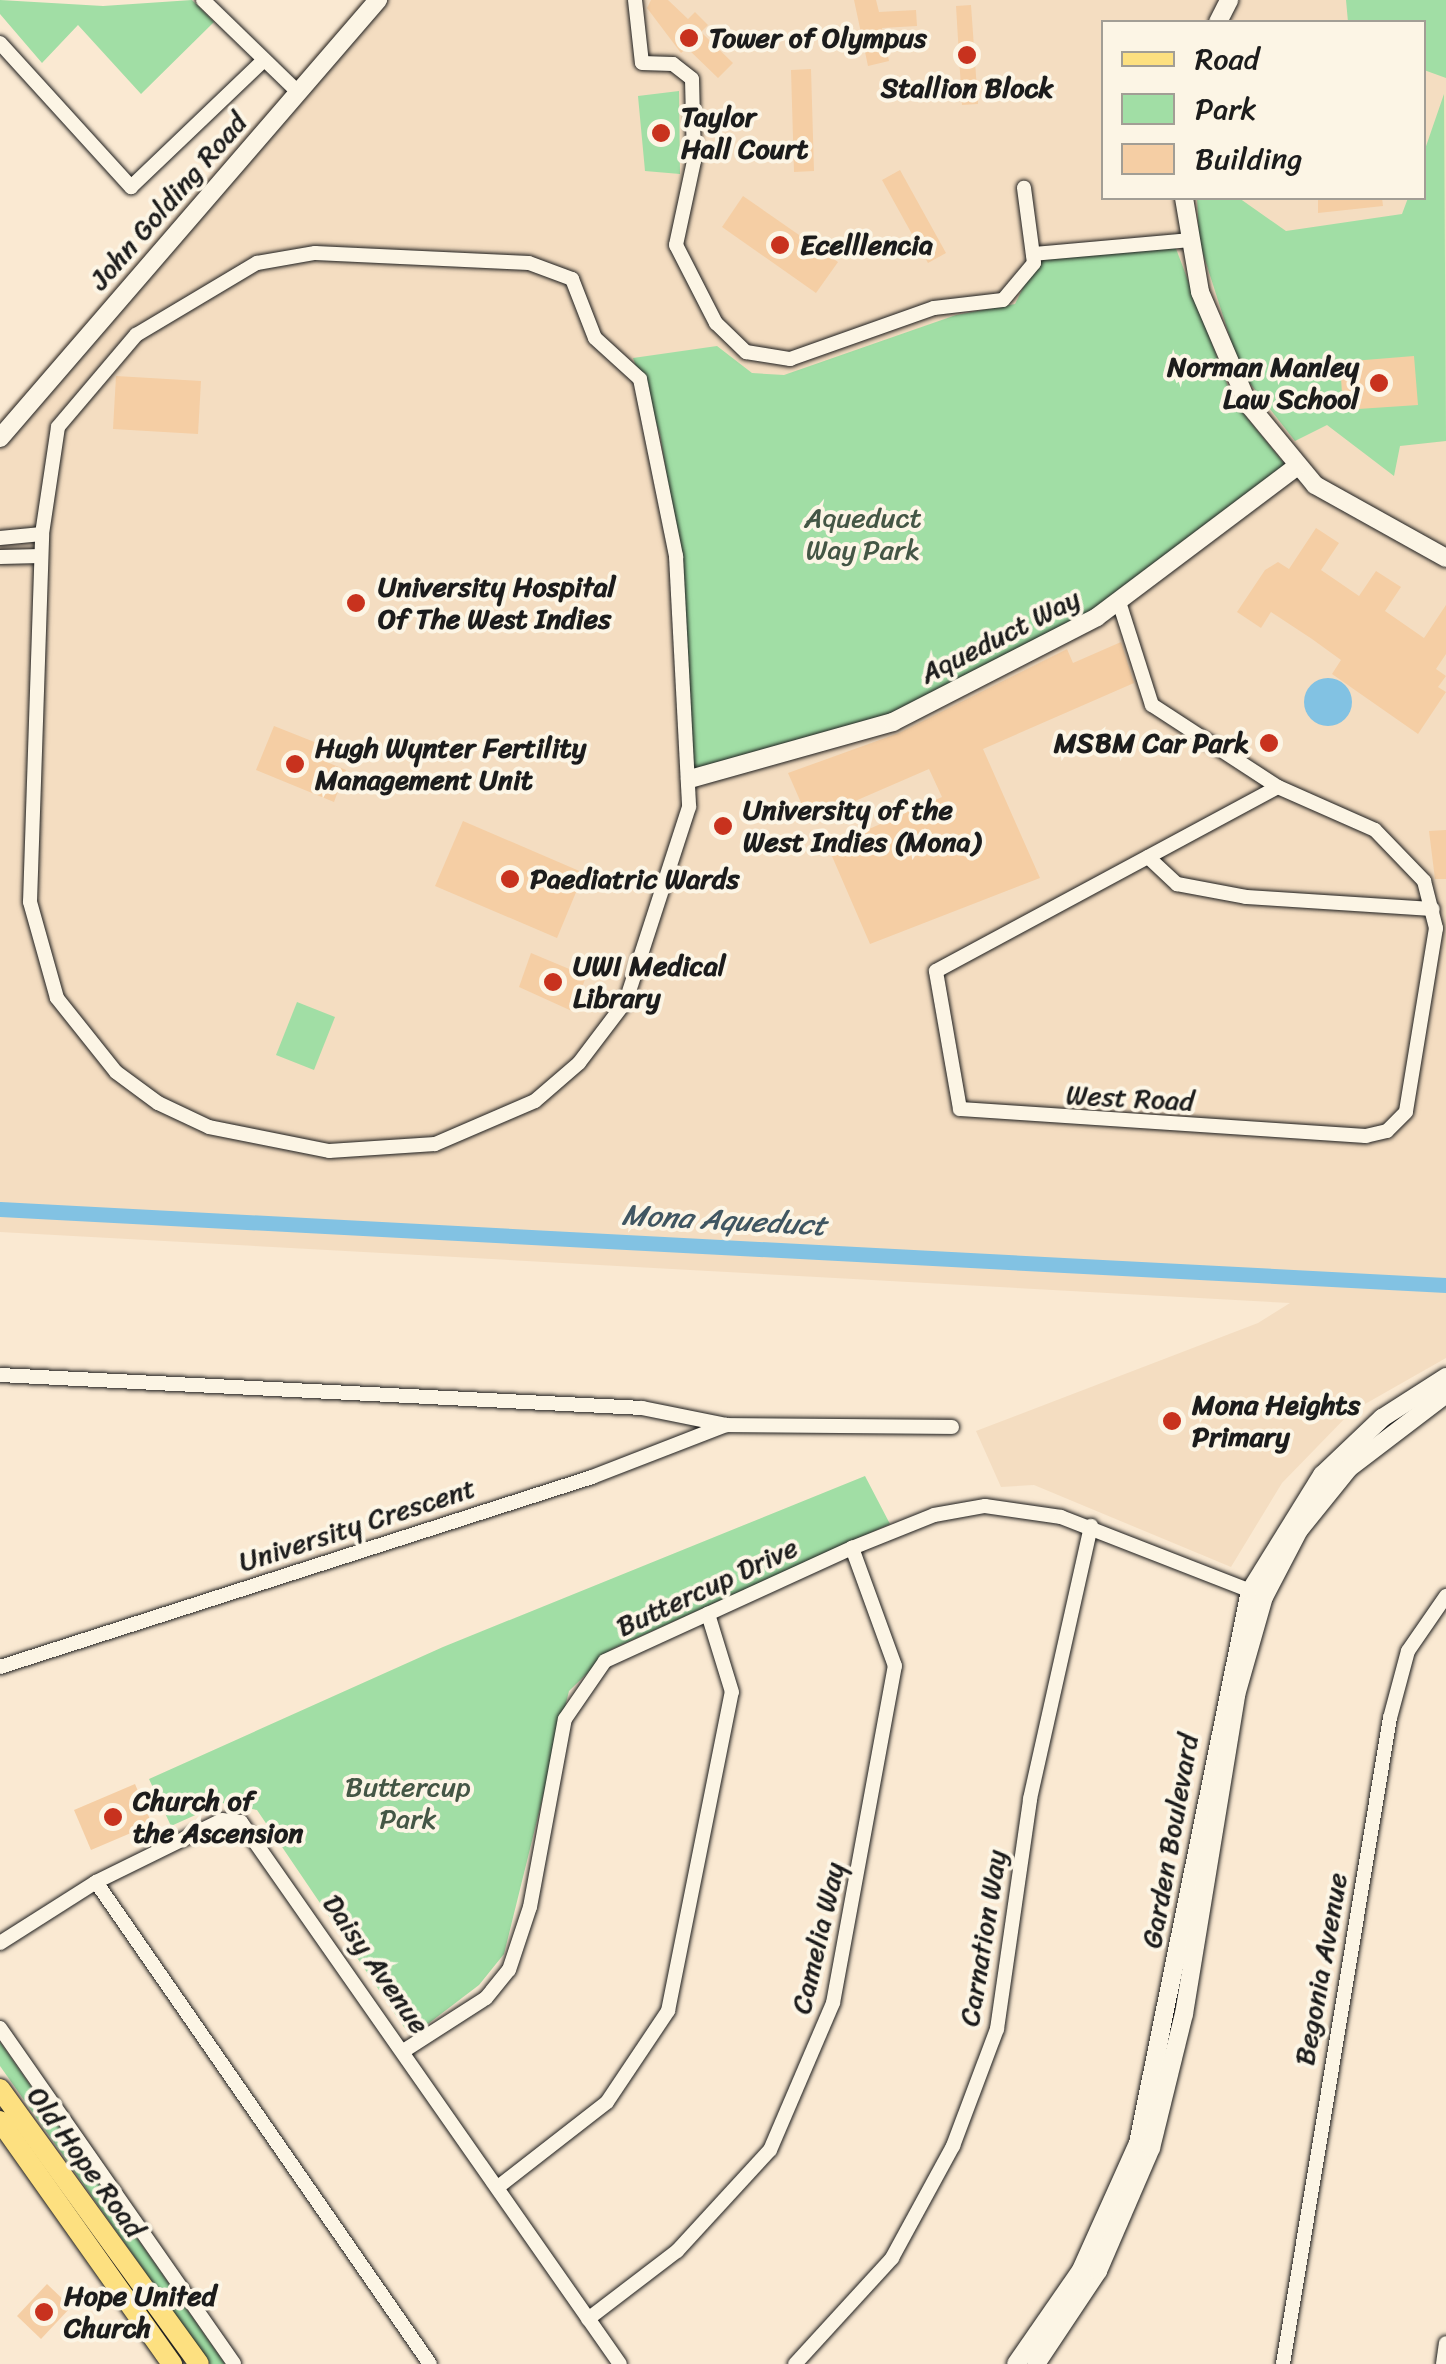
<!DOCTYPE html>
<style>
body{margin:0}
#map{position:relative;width:1446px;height:2364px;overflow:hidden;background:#fae9d2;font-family:Sriracha,sans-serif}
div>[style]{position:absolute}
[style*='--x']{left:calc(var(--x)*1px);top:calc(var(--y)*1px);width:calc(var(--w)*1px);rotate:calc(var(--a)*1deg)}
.built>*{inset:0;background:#f4ddc1}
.green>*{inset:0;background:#a1dea5}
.water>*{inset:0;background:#82c2e3}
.round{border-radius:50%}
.canal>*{height:15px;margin:-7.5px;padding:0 7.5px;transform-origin:7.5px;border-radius:7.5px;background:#82c2e3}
.building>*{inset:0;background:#f5cea4}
.roads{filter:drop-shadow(0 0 2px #1c1c1c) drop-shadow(0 0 2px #1c1c1c)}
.street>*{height:14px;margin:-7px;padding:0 7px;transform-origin:7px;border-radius:7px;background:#fcf5e5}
.secondary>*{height:18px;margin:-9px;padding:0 9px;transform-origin:9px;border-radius:9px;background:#fcf5e5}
.primary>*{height:20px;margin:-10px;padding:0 10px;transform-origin:10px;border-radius:10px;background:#fde080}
.dots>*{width:28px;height:28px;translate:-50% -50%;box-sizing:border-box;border:5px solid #fcf5e5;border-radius:50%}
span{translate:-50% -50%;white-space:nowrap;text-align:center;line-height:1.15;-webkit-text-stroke:8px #fcf5e5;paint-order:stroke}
.poi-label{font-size:28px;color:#1c1c1c;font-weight:700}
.left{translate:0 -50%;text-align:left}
.right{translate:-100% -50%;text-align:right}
.street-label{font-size:28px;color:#1c1c1c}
.park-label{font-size:28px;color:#445645}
.water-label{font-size:30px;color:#405662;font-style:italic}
.legend{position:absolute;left:1101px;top:20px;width:325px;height:180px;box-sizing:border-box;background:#fcf5e5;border:2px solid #a29e95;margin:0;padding:12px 18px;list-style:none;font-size:30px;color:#1c1c1c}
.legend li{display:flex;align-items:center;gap:20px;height:50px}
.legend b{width:50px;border:2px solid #a29e95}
</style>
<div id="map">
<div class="built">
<i style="clip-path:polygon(evenodd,362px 0,1446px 0,1446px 1358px,1351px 1412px,1282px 1483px,1231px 1567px,1034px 1485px,1001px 1487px,976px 1431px,1258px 1323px,1290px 1303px,0 1232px,0 419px,362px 0,1104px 22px,1424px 22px,1424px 198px,1104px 198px,1104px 22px)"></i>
</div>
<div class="green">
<i style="clip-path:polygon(0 0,103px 6px,192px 0,214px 22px,141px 94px,78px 25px,42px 63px,0 14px)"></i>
<i style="clip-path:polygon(1346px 0,1446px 0,1446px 78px,1424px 70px,1424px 22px,1348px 22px)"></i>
<i style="clip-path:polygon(679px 91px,680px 174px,645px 171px,638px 96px)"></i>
<i style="clip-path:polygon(1444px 94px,1446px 441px,1400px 446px,1394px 476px,1327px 425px,1295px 441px,1241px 372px,1199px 241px,1197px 198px,1239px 198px,1286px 231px,1402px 214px,1408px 198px,1424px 198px,1424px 152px)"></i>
<i style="clip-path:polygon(1175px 246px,1234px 402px,1287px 467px,1104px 608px,890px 718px,694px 772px,673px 512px,660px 434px,633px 358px,717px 346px,752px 373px,784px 375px,956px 315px,1015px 304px,1038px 258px)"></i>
<i style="clip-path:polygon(297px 1002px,335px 1017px,314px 1070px,276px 1055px)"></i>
<i style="clip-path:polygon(865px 1476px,890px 1524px,612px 1649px,569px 1691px,504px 1954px,479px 1985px,416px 2033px,406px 2030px,257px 1810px,222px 1803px,171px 1826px,149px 1779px,443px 1647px)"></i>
<i style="clip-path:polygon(0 2042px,225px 2364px,210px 2364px,0 2066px)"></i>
</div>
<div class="water">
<i class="round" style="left:1304px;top:678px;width:48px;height:48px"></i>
</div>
<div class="canal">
<i style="--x:0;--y:1209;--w:1448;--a:3.01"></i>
</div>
<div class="building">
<i style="clip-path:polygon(651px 0,668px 0,688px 19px,695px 12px,708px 25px,701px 32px,733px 63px,718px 78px,687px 48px,681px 53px,647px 8px)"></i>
<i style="clip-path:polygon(854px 0,876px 0,879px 12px,916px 10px,917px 26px,882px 28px,889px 61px,868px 66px)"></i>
<i style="clip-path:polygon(971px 5px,978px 104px,962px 105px,956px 6px)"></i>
<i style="clip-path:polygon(811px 69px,814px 171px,794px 172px,791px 70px)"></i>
<i style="clip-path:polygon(900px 170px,946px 253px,928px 263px,882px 180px)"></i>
<i style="clip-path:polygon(743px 196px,838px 262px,816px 293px,722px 227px)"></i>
<i style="clip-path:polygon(1318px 198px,1382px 198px,1383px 206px,1318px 213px)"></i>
<i style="clip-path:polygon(1414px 356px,1418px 405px,1343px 410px,1340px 362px)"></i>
<i style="clip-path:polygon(116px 376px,201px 381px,198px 434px,113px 429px)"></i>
<i style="clip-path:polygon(1316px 528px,1339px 543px,1321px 570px,1359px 596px,1376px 571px,1401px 587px,1385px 611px,1424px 638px,1446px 605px,1446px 654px,1436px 669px,1446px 676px,1438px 687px,1446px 692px,1418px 734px,1332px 674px,1341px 660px,1312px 639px,1271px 612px,1261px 628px,1237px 612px,1265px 570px,1278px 562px,1289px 569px)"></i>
<i style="clip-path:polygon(1121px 642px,1134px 683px,983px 749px,1040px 878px,870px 944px,828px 847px,942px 797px,929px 769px,809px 821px,788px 773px,899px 733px,1067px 649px,1073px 663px)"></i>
<i style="clip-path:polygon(274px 726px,322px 745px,317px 758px,346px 770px,334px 802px,256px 770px)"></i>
<i style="clip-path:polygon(463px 821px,584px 873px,557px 938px,435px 886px)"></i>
<i style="clip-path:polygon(1446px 830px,1446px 879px,1435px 879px,1429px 831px)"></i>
<i style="clip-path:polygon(531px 953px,586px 976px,574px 1012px,519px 987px)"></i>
<i style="clip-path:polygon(135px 1784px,152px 1824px,91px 1850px,74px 1810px)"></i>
<i style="clip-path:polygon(47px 2284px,71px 2307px,41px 2339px,17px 2316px)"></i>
</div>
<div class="roads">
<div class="street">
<i style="--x:203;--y:0;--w:132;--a:44.1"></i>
<i style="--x:635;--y:0;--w:63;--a:83.7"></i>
<i style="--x:642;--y:63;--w:31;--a:2"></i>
<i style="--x:673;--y:64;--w:24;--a:38"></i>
<i style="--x:692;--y:79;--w:82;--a:88.6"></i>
<i style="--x:694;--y:161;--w:86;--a:102.1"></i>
<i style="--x:676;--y:245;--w:88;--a:62.9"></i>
<i style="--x:716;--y:323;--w:42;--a:44"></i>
<i style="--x:746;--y:352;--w:45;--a:9"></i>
<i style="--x:790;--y:359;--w:153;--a:-19.5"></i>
<i style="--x:934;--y:308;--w:69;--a:-6.6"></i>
<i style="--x:1003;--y:300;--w:48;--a:-50"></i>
<i style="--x:1034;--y:263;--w:76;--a:-97.6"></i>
<i style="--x:0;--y:43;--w:195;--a:47.7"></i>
<i style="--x:131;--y:187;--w:184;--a:-43.7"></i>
<i style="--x:315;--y:253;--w:214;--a:2.7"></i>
<i style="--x:529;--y:263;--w:46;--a:20.4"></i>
<i style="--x:572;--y:279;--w:63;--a:68.7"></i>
<i style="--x:595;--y:338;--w:61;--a:42.3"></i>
<i style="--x:640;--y:379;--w:181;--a:78.5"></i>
<i style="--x:676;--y:556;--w:251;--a:87"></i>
<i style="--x:689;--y:807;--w:204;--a:108"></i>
<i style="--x:626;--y:1001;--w:78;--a:127.2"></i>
<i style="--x:579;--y:1063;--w:58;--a:139.2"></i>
<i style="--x:535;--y:1101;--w:109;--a:156.7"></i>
<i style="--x:435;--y:1144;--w:106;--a:176.2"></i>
<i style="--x:329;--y:1151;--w:122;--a:-168.7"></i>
<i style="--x:209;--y:1127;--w:56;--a:-154.8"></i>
<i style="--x:158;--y:1103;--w:52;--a:-143.6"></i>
<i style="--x:116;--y:1072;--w:95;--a:-128.6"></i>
<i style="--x:57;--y:998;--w:100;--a:-105.7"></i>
<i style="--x:30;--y:902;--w:368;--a:-88.1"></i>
<i style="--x:42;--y:534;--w:108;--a:-81.5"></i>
<i style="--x:58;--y:427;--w:121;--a:-49.7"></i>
<i style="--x:136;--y:335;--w:141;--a:-30.8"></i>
<i style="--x:257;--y:263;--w:59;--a:-9.8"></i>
<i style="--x:1033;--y:254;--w:157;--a:-5.1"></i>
<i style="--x:0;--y:538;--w:42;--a:-5.4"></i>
<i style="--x:0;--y:557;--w:41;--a:-1.4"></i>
<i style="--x:1120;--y:605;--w:105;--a:72.3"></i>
<i style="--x:1152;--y:705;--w:150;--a:33.1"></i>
<i style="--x:1278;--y:787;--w:106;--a:23.9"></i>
<i style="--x:1375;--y:830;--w:71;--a:46.1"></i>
<i style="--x:1424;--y:881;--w:49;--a:75.7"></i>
<i style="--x:1436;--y:928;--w:186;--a:99.3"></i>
<i style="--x:1406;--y:1112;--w:27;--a:135"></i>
<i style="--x:1387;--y:1131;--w:22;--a:167"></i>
<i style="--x:1366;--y:1136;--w:407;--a:-176.2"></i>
<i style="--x:960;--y:1109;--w:140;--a:-99.9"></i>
<i style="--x:936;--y:971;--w:388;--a:-28.3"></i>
<i style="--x:1148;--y:857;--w:40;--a:43"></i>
<i style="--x:1177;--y:884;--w:70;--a:10.7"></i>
<i style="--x:1246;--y:897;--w:187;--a:3.7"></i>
<i style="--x:0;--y:1375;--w:643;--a:2.94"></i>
<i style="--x:642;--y:1408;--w:86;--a:11.4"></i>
<i style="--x:0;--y:1667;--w:622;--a:-17.79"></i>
<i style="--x:592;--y:1477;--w:144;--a:-21.2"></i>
<i style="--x:726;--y:1425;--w:226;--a:0.5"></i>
<i style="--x:96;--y:1882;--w:586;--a:55.28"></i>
<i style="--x:0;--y:1943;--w:114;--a:-32.4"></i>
<i style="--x:96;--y:1882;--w:140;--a:-26.2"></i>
<i style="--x:222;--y:1820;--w:19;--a:6"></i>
<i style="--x:241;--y:1822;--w:661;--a:55.04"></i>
<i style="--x:0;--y:2028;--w:409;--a:55.1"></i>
<i style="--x:405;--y:2050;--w:96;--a:-32.7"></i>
<i style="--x:486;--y:1998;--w:36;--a:-51"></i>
<i style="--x:509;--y:1970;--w:66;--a:-71.6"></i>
<i style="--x:530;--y:1907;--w:191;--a:-79.5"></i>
<i style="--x:565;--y:1719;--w:70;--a:-55.4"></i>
<i style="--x:605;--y:1661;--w:272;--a:-24.6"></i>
<i style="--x:852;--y:1548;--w:88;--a:-21.9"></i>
<i style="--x:934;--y:1515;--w:52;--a:-10"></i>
<i style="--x:985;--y:1506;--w:77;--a:8.2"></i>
<i style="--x:1061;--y:1517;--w:209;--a:21.3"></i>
<i style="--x:498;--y:2187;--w:138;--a:-37.9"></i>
<i style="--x:607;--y:2102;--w:110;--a:-56.2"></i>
<i style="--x:668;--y:2011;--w:325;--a:-78.7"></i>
<i style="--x:732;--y:1692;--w:82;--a:-107.1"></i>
<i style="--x:588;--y:2319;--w:112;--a:-37.4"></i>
<i style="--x:677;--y:2251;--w:137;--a:-47.4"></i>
<i style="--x:770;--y:2150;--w:160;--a:-66.8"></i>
<i style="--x:833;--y:2003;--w:343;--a:-79.6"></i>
<i style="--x:895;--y:1666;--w:126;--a:-110"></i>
<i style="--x:795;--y:2364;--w:144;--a:-47.5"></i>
<i style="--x:892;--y:2258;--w:128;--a:-61.4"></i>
<i style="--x:953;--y:2146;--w:125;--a:-69.4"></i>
<i style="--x:997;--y:2029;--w:232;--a:-81.8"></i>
<i style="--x:1030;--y:1799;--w:280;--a:-77.4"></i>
<i style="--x:1283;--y:2364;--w:655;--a:-80.6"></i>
<i style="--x:1390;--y:1718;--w:69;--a:-75"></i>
<i style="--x:1408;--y:1651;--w:67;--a:-55.4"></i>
<i style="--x:1443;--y:2364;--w:21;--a:-82"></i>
</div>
<div class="secondary">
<i style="--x:1218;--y:22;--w:25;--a:-63"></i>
<i style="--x:1184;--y:198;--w:95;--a:80.3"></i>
<i style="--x:1200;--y:292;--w:122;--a:66.8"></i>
<i style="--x:1248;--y:404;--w:105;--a:50.4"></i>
<i style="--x:1315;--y:485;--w:150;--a:29.1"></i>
<i style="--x:0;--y:438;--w:579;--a:-49.21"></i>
<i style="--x:690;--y:779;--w:211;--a:-15.7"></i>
<i style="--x:893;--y:722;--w:229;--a:-27.2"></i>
<i style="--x:1097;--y:617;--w:249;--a:-37"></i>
<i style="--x:1016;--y:2364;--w:114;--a:-55.3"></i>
<i style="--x:1081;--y:2270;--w:139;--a:-65.8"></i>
<i style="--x:1138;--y:2143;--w:563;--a:-78.53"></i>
<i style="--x:1250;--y:1591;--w:137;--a:-58.2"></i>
<i style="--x:1322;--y:1475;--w:83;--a:-43.5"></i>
<i style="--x:1382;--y:1418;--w:76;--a:-32.6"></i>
<i style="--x:1036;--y:2364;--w:112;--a:-56.3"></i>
<i style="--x:1098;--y:2271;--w:134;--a:-66.7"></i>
<i style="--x:1151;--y:2148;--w:138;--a:-76.2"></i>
<i style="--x:1184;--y:2014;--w:323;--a:-80.7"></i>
<i style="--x:1236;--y:1695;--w:102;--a:-74.1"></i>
<i style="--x:1264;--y:1597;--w:76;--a:-62.4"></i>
<i style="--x:1299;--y:1530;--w:80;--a:-51.1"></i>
<i style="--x:1349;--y:1468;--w:122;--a:-37.3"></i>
</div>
<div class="primary">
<i style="--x:0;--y:2089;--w:339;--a:54.1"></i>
<i style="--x:0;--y:2121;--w:298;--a:54.7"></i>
</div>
</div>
<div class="dots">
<i style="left:689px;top:38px;background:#c8321e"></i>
<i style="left:967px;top:55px;background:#c8321e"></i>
<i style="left:661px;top:133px;background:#c8321e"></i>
<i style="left:780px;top:245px;background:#c8321e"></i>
<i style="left:1379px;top:383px;background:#c8321e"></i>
<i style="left:356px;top:603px;background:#c8321e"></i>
<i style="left:1269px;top:743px;background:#c8321e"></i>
<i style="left:295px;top:764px;background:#c8321e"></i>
<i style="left:723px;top:826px;background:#c8321e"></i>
<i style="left:510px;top:879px;background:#c8321e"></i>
<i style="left:553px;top:982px;background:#c8321e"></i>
<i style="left:1172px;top:1421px;background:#c8321e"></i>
<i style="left:113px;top:1817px;background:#c8321e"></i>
<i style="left:44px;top:2312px;background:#c8321e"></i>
</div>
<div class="poi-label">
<span class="left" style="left:709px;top:38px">Tower of Olympus</span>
<span style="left:967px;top:88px">Stallion Block</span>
<span class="left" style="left:681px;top:133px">Taylor<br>Hall Court</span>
<span class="left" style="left:800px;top:245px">Ecelllencia</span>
<span class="right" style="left:1359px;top:383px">Norman Manley<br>Law School</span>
<span class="left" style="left:378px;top:603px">University Hospital<br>Of The West Indies</span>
<span class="right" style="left:1249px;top:743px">MSBM Car Park</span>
<span class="left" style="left:315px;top:764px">Hugh Wynter Fertility<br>Management Unit</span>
<span class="left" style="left:743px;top:826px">University of the<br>West Indies (Mona)</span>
<span class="left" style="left:530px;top:879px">Paediatric Wards</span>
<span class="left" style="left:573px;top:982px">UWI Medical<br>Library</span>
<span class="left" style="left:1192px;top:1421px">Mona Heights<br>Primary</span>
<span class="left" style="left:133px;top:1817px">Church of<br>the Ascension</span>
<span class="left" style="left:64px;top:2312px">Hope United<br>Church</span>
</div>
<div class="street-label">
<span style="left:168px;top:201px;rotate:-49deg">John Golding Road</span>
<span style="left:1000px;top:636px;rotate:-27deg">Aqueduct Way</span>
<span style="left:1130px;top:1098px;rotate:3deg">West Road</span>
<span style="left:357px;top:1525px;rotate:-18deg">University Crescent</span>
<span style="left:707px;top:1587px;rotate:-25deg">Buttercup Drive</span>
<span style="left:1170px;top:1841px;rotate:-80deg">Garden Boulevard</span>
<span style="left:818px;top:1938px;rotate:-77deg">Camelia Way</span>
<span style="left:983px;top:1938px;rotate:-81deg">Carnation Way</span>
<span style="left:376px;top:1964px;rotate:55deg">Daisy Avenue</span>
<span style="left:1321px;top:1969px;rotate:-80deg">Begonia Avenue</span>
<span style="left:86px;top:2162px;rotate:54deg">Old Hope Road</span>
</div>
<div class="park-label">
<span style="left:863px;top:534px">Aqueduct<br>Way Park</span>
<span style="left:408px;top:1803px">Buttercup<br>Park</span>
</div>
<div class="water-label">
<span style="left:724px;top:1220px;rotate:3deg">Mona Aqueduct</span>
</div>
<ul class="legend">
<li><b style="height:12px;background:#fde080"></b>Road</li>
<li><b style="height:28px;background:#a1dea5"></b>Park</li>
<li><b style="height:28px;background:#f5cea4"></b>Building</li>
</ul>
</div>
